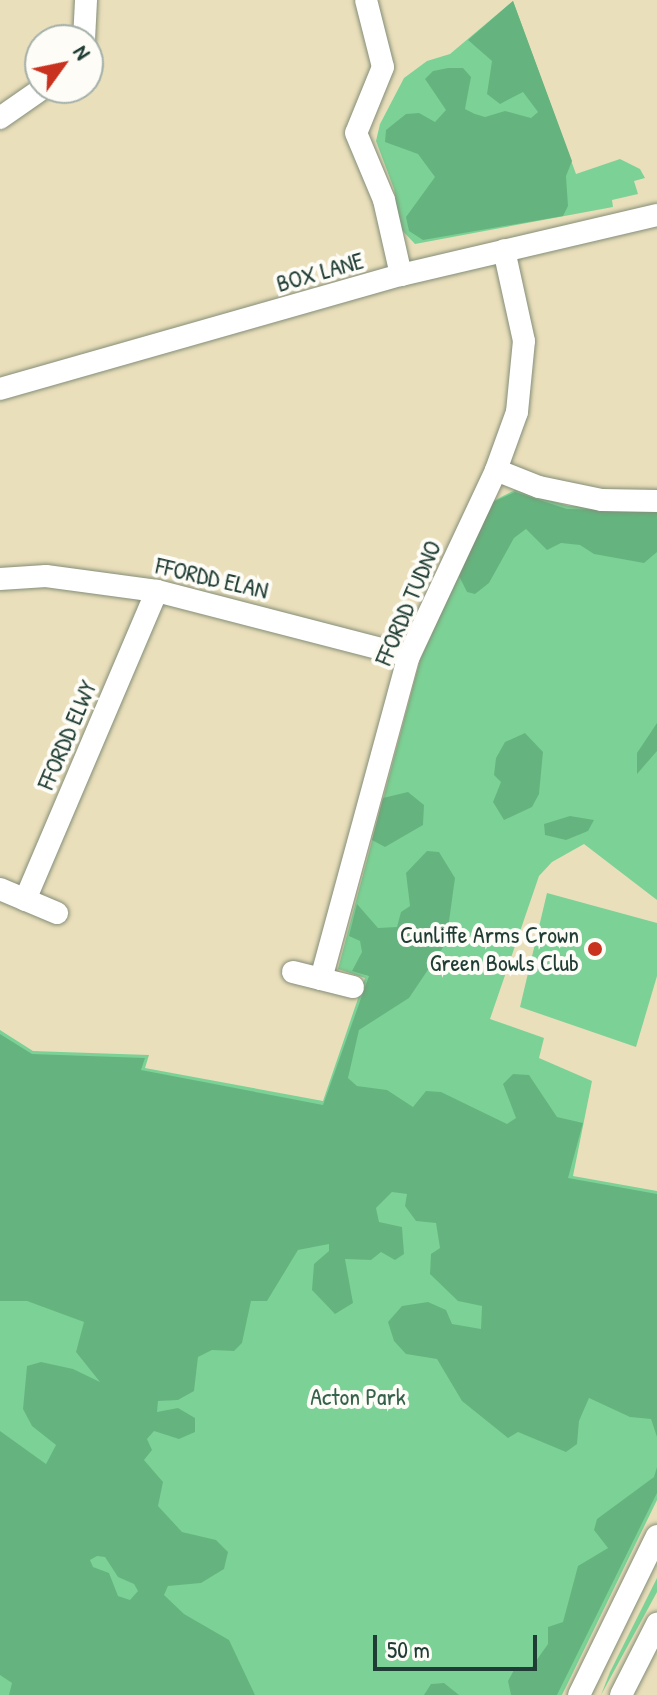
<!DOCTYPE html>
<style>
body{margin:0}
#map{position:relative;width:657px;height:1695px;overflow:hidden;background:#eadfbb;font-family:"Patrick Hand",sans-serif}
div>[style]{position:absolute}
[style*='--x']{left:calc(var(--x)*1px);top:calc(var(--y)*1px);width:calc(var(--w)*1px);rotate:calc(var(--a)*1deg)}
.green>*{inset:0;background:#7cd296}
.forest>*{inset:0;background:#65b47f}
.roads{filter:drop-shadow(0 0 2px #848e78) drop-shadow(0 0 2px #848e78)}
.minor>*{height:22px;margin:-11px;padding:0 11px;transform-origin:11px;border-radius:11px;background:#fff}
.dots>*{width:22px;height:22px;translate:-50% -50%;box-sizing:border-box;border:4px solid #fdfcf7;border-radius:50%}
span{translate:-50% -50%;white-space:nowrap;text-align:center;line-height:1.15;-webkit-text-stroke:8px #fdfcf7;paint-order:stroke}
.street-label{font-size:24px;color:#1f3d34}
.poi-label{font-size:24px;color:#1f3d34}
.right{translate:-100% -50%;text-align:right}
.park-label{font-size:24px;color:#36624c}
.north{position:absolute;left:24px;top:24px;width:80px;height:80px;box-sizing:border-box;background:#fdfcf7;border:2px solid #a4b0a9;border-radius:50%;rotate:57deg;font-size:22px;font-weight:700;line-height:32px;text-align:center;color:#1f3d34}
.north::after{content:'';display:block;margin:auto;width:28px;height:36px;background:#c8321e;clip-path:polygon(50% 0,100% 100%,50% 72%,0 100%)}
.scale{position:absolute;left:373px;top:1635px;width:164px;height:36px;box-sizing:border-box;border:4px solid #1f3d34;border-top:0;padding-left:10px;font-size:24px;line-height:28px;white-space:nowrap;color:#1f3d34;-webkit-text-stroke:6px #fdfcf7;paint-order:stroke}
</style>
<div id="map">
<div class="green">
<i style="clip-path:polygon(513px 1px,576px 174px,620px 159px,640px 169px,645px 178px,634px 181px,638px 194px,612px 200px,613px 207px,415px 244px,400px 228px,394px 189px,376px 141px,380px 124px,404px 78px,427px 61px,450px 54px)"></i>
<i style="clip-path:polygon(515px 490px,568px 506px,657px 509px,657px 900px,584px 844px,552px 862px,539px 876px,490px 1019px,544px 1038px,539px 1058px,592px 1081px,573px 1176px,657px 1191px,657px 1500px,562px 1695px,0 1695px,0 1030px,33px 1051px,149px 1055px,145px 1068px,323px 1101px,365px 978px,338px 969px,420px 660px,491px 502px)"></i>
<i style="clip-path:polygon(547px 893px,657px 923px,657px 976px,636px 1047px,520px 1007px)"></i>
<i style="clip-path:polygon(657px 1578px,657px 1592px,601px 1695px,610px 1672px)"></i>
</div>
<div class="forest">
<i style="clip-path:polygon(513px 1px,572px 161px,566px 176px,568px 206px,563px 216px,423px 240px,409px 231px,406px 217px,435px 177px,418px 154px,385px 142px,386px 130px,406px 114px,419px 113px,435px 122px,446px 110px,425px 79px,433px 71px,448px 68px,463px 68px,471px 77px,465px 109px,475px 114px,485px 117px,505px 111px,531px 118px,538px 112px,523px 92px,500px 104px,487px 94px,492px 61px,468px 40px)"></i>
<i style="clip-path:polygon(515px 492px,567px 509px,657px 511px,657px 552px,644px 563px,594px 554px,580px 545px,561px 543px,547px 550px,526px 529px,514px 538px,489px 583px,475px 594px,467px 592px,459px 576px,493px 502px)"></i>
<i style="clip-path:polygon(657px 723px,657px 751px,637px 774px,637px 753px)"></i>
<i style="clip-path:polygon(525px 733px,543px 752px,539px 794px,532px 807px,504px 820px,493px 802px,501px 782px,494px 775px,496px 758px,505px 742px)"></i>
<i style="clip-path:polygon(408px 792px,424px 805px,423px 825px,385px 847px,372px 840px,383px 798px)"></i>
<i style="clip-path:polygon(570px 816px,594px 820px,588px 831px,566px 840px,545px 835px,544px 824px)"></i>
<i style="clip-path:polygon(evenodd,427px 851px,439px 852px,455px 878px,446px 943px,409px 998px,359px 1030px,348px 1078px,357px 1086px,387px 1090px,413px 1107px,426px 1091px,441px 1092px,507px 1124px,516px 1118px,503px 1084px,513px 1074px,529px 1075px,557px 1117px,583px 1123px,568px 1178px,657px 1194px,657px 1437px,651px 1419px,630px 1417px,589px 1398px,579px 1421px,577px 1444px,566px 1452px,518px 1432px,508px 1438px,462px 1401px,437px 1359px,406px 1354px,394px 1341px,388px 1322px,402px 1306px,428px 1302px,446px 1310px,452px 1324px,481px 1329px,482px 1306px,458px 1301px,430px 1274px,431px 1254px,440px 1248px,436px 1223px,416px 1221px,405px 1206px,407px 1194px,392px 1192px,376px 1208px,379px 1222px,402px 1227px,404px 1254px,395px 1260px,381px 1252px,371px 1260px,345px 1259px,353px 1303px,335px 1314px,312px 1290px,314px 1264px,329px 1251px,329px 1244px,298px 1250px,267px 1301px,251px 1301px,242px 1343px,234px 1351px,212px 1350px,198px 1357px,194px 1391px,178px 1400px,158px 1401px,157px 1412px,178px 1408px,195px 1418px,195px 1432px,179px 1439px,154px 1431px,147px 1439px,152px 1450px,144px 1460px,163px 1482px,158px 1506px,182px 1532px,216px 1540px,228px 1552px,224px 1569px,201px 1583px,168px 1586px,164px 1595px,184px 1614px,229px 1640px,255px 1695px,9px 1695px,12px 1683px,0 1675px,0 1431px,46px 1464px,56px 1445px,32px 1426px,23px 1409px,27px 1366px,41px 1362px,73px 1369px,100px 1382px,76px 1352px,84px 1322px,27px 1301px,0 1301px,0 1034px,32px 1054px,145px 1058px,141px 1070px,323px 1105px,369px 976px,352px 971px,362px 952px,360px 941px,349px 936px,357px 904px,378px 928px,397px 927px,401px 912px,410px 906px,406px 873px,427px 851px,97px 1556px,105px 1557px,118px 1577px,134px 1584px,138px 1591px,130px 1600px,118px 1596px,109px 1573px,93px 1567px,90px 1560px,97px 1556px)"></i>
<i style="clip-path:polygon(657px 1467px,657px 1493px,557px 1695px,511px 1695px,508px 1681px,515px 1668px,531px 1668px,548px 1644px,548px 1627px,563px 1622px,578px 1566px,608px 1548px,594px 1530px,597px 1519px,654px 1477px)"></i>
<i style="clip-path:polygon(444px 1683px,459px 1695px,424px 1695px,431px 1684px)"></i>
</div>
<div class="roads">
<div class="minor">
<i style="--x:366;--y:0;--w:69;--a:75.8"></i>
<i style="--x:383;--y:67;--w:71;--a:112.2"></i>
<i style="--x:356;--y:133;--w:73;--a:67.3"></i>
<i style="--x:384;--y:200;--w:77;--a:77.2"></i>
<i style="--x:84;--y:40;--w:40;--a:-87.1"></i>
<i style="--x:0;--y:118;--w:52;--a:-34.9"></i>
<i style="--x:0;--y:389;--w:417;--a:-15.9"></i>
<i style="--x:401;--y:275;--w:263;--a:-13.2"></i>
<i style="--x:496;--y:470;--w:46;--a:21.6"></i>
<i style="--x:539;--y:487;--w:64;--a:11.7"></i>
<i style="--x:602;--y:500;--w:55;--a:1"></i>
<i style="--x:0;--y:579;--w:46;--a:-3.7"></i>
<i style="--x:46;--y:576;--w:112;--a:7.7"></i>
<i style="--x:157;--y:591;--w:260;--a:14.5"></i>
<i style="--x:0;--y:889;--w:62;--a:22.8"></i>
<i style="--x:25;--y:900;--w:336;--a:-66.9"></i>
<i style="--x:293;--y:972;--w:29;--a:14"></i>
<i style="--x:353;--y:987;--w:33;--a:-166"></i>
<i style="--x:321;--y:979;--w:335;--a:-74.8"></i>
<i style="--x:409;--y:656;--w:205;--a:-64.9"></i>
<i style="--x:496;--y:470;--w:62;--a:-70.1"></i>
<i style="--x:517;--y:412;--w:71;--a:-84.4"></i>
<i style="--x:524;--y:341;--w:93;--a:-102.4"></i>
<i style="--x:579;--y:1695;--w:177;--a:-63.9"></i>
<i style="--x:621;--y:1695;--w:80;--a:-63.1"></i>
</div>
</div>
<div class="dots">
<i style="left:595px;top:949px;background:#c8321e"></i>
</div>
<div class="street-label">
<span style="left:320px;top:272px;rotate:-16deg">BOX LANE</span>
<span style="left:212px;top:578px;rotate:13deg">FFORDD ELAN</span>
<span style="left:408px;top:603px;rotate:-67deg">FFORDD TUDNO</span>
<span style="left:67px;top:735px;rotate:-67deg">FFORDD ELWY</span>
</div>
<div class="poi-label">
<span class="right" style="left:579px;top:949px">Cunliffe Arms Crown<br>Green Bowls Club</span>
</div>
<div class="park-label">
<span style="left:358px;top:1397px">Acton Park</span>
</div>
<div class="north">N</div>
<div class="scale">50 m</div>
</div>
